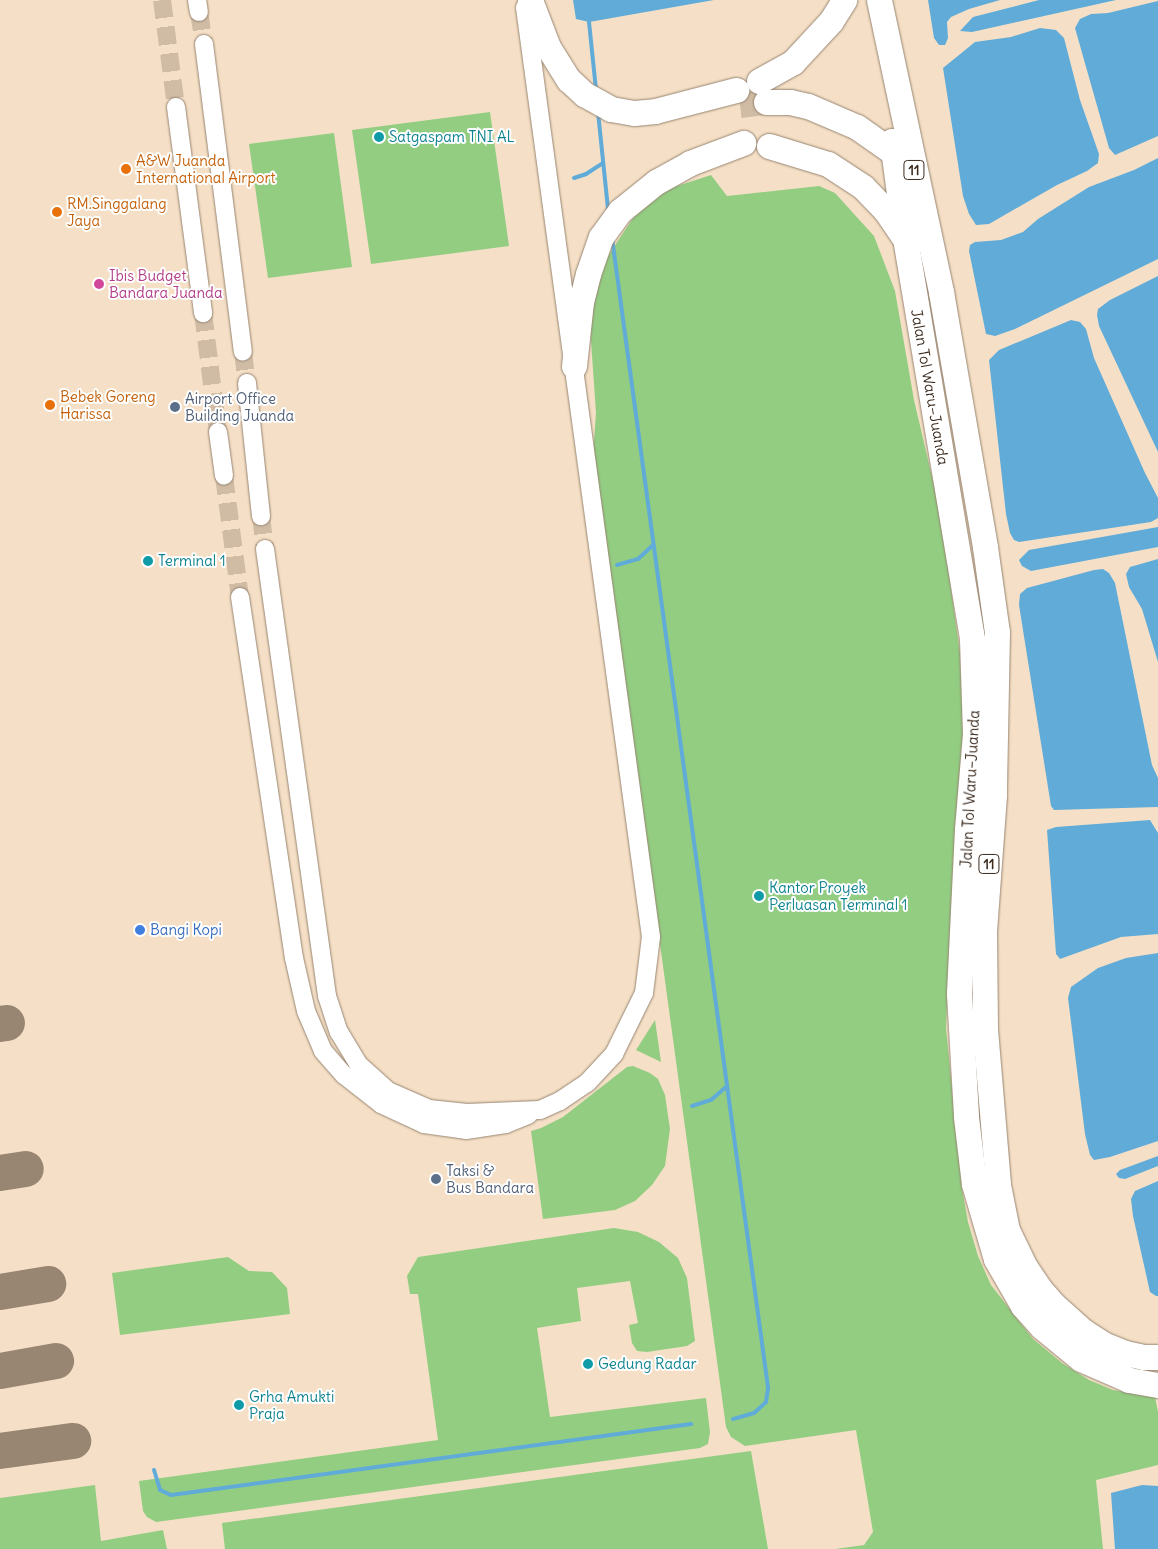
<!DOCTYPE html>
<meta charset="utf-8">
<style>
body{margin:0}
#map{position:relative;width:1158px;height:1549px;overflow:hidden;background:#f5e0c7;font-family:Delius,sans-serif}
div>[style]{position:absolute}
[style*='--x']{left:calc(var(--x)*1px);top:calc(var(--y)*1px);width:calc(var(--w)*1px);rotate:calc(var(--a)*1deg)}
.green>*{inset:0;background:#92cd82}
.water>*{inset:0;background:#60abd8}
.stream>*{height:4px;margin:-2px;padding:0 2px;transform-origin:2px;border-radius:2px;background:#60abd8}
.taxiway>*{height:36px;margin:-18px;padding:0 18px;transform-origin:18px;border-radius:18px;background:#988572}
.tertiary-tunnel>*{height:18px;margin-top:-9px;transform-origin:0;background:repeating-linear-gradient(90deg,#d0bca5 0 18px,transparent 0 27px)}
.motorway-tunnel>*{height:25px;margin-top:-12.5px;transform-origin:0;background:repeating-linear-gradient(90deg,#d0bca5 0 25px,transparent 0 37px)}
.roads{filter:drop-shadow(0 0 1px #988572) drop-shadow(0 0 1px #988572)}
.tertiary>*{height:18px;margin:-9px;padding:0 9px;transform-origin:9px;border-radius:9px;background:#fff}
.motorway>*{height:25px;margin:-12.5px;padding:0 12.5px;transform-origin:12.5px;border-radius:12.5px;background:#fff}
.dots>*{width:14px;height:14px;translate:-50% -50%;box-sizing:border-box;border:2px solid #fff;border-radius:50%}
span{translate:-50% -50%;white-space:nowrap;text-align:center;line-height:1.15;-webkit-text-stroke:4px #fff;paint-order:stroke}
.shield-label span{padding:1px 4px;background:#fff;border:1px solid;border-radius:4px;-webkit-text-stroke-width:0}
.shield-label{font-size:14px;color:#3b2a1e;font-weight:700}
.culture-label{font-size:15px;color:#0d838f}
.left{translate:0 -50%;text-align:left}
.food-label{font-size:15px;color:#c56008}
.hotel-label{font-size:15px;color:#b23c85}
.street-label{font-size:15px;color:#3b2a1e}
.service-label{font-size:15px;color:#4e5e75}
.shop-label{font-size:15px;color:#366cbe}
</style>
<div id="map">
<div class="green">
<i style="clip-path:polygon(490px 112px,509px 246px,371px 264px,352px 130px)"></i>
<i style="clip-path:polygon(334px 133px,352px 267px,268px 278px,249px 144px)"></i>
<i style="clip-path:polygon(711px 175px,727px 196px,819px 186px,835px 193px,874px 236px,895px 291px,914px 400px,940px 511px,960px 653px,963px 732px,955px 829px,946px 1028px,962px 1189px,968px 1222px,978px 1256px,991px 1285px,1033px 1339px,1062px 1363px,1089px 1380px,1113px 1390px,1155px 1397px,1158px 1412px,1158px 1465px,1096px 1480px,1103px 1549px,835px 1549px,864px 1545px,873px 1532px,856px 1430px,745px 1446px,731px 1437px,726px 1427px,593px 454px,596px 413px,590px 326px,595px 287px,606px 259px,635px 215px,668px 189px)"></i>
<i style="clip-path:polygon(655px 1020px,661px 1062px,636px 1050px)"></i>
<i style="clip-path:polygon(633px 1066px,650px 1073px,658px 1079px,665px 1095px,670px 1129px,665px 1166px,652px 1185px,635px 1201px,615px 1210px,543px 1219px,531px 1131px,541px 1128px,563px 1117px,627px 1067px)"></i>
<i style="clip-path:polygon(614px 1228px,638px 1232px,659px 1242px,678px 1258px,687px 1278px,695px 1341px,687px 1346px,647px 1352px,637px 1351px,632px 1343px,629px 1325px,638px 1323px,630px 1281px,577px 1288px,581px 1321px,537px 1328px,550px 1417px,706px 1398px,710px 1432px,708px 1444px,700px 1448px,156px 1522px,147px 1517px,143px 1511px,139px 1481px,438px 1440px,418px 1294px,410px 1294px,407px 1276px,418px 1257px)"></i>
<i style="clip-path:polygon(228px 1257px,249px 1271px,272px 1272px,287px 1288px,290px 1314px,120px 1335px,112px 1273px)"></i>
<i style="clip-path:polygon(751px 1451px,768px 1549px,225px 1549px,222px 1523px)"></i>
<i style="clip-path:polygon(95px 1485px,101px 1541px,163px 1530px,167px 1549px,0 1549px,0 1498px)"></i>
</div>
<div class="water">
<i style="clip-path:polygon(573px 0,714px 0,589px 22px,576px 19px)"></i>
<i style="clip-path:polygon(928px 0,1000px 0,969px 9px,951px 17px,947px 22px,948px 38px,945px 45px,939px 45px,934px 38px)"></i>
<i style="clip-path:polygon(1039px 0,1116px 0,972px 32px,960px 31px,973px 17px)"></i>
<i style="clip-path:polygon(1158px 1px,1158px 136px,1115px 155px,1109px 148px,1075px 28px,1080px 19px,1091px 14px,1108px 13px)"></i>
<i style="clip-path:polygon(1040px 28px,1056px 30px,1064px 38px,1080px 100px,1099px 154px,1098px 163px,1087px 171px,1057px 185px,989px 224px,976px 225px,969px 214px,963px 196px,943px 68px,975px 42px,1011px 37px)"></i>
<i style="clip-path:polygon(1158px 158px,1158px 259px,1015px 329px,995px 336px,986px 334px,969px 251px,970px 245px,975px 242px,1001px 240px,1023px 232px,1038px 219px,1089px 187px,1134px 170px)"></i>
<i style="clip-path:polygon(1158px 276px,1158px 452px,1099px 326px,1097px 315px,1098px 309px,1110px 300px)"></i>
<i style="clip-path:polygon(1071px 320px,1080px 322px,1086px 329px,1094px 358px,1145px 473px,1158px 498px,1158px 518px,1151px 522px,1019px 542px,1014px 540px,1010px 533px,1006px 514px,989px 360px,999px 350px)"></i>
<i style="clip-path:polygon(1158px 527px,1158px 547px,1031px 571px,1022px 566px,1019px 560px,1029px 550px)"></i>
<i style="clip-path:polygon(1158px 559px,1158px 662px,1142px 609px,1129px 587px,1126px 574px,1130px 567px)"></i>
<i style="clip-path:polygon(1103px 569px,1109px 573px,1115px 583px,1152px 765px,1158px 778px,1158px 807px,1054px 810px,1051px 806px,1019px 605px,1020px 594px,1027px 588px,1094px 570px)"></i>
<i style="clip-path:polygon(1150px 820px,1158px 833px,1158px 934px,1121px 937px,1060px 959px,1056px 954px,1047px 830px,1056px 827px)"></i>
<i style="clip-path:polygon(1158px 953px,1158px 1141px,1110px 1157px,1094px 1160px,1090px 1155px,1085px 1134px,1068px 998px,1071px 987px,1098px 968px,1126px 958px)"></i>
<i style="clip-path:polygon(1158px 1156px,1158px 1166px,1125px 1179px,1119px 1178px,1116px 1174px,1120px 1170px)"></i>
<i style="clip-path:polygon(1158px 1181px,1158px 1296px,1156px 1296px,1150px 1292px,1133px 1216px,1131px 1199px,1135px 1191px)"></i>
<i style="clip-path:polygon(1142px 1485px,1158px 1486px,1158px 1549px,1115px 1549px,1111px 1493px)"></i>
</div>
<div class="stream">
<i style="--x:589;--y:22;--w:68;--a:84.1"></i>
<i style="--x:598;--y:112;--w:98;--a:84.1"></i>
<i style="--x:574;--y:178;--w:13;--a:-18"></i>
<i style="--x:586;--y:174;--w:20;--a:-33"></i>
<i style="--x:612;--y:238;--w:1161;--a:82.27"></i>
<i style="--x:768;--y:1388;--w:14;--a:98"></i>
<i style="--x:766;--y:1402;--w:16;--a:137"></i>
<i style="--x:754;--y:1413;--w:22;--a:164"></i>
<i style="--x:617;--y:565;--w:22;--a:-16"></i>
<i style="--x:638;--y:559;--w:21;--a:-43"></i>
<i style="--x:692;--y:1106;--w:20;--a:-18"></i>
<i style="--x:711;--y:1100;--w:21;--a:-41"></i>
<i style="--x:154;--y:1470;--w:21;--a:73"></i>
<i style="--x:160;--y:1490;--w:12;--a:24"></i>
<i style="--x:171;--y:1495;--w:525;--a:-7.77"></i>
</div>
<div class="taxiway">
<i style="--x:0;--y:1024;--w:7;--a:-8"></i>
<i style="--x:0;--y:1173;--w:26;--a:-9"></i>
<i style="--x:0;--y:1292;--w:49;--a:-9.5"></i>
<i style="--x:0;--y:1371;--w:57;--a:-10.1"></i>
<i style="--x:0;--y:1451;--w:74;--a:-7.8"></i>
</div>
<div class="tertiary-tunnel">
<i style="--x:162;--y:0;--w:108;--a:82.5"></i>
<i style="--x:199;--y:12;--w:32;--a:81"></i>
<i style="--x:203;--y:313;--w:120;--a:82.8"></i>
<i style="--x:243;--y:352;--w:31;--a:83"></i>
<i style="--x:224;--y:476;--w:122;--a:82.5"></i>
<i style="--x:261;--y:516;--w:33;--a:83"></i>
</div>
<div class="motorway-tunnel">
<i style="--x:740;--y:105;--w:26;--a:-7"></i>
</div>
<div class="roads">
<div class="tertiary">
<i style="--x:197;--y:0;--w:12;--a:81"></i>
<i style="--x:204;--y:44;--w:310;--a:82.8"></i>
<i style="--x:176;--y:107;--w:208;--a:82.5"></i>
<i style="--x:247;--y:383;--w:134;--a:84"></i>
<i style="--x:218;--y:432;--w:44;--a:82.2"></i>
<i style="--x:265;--y:549;--w:451;--a:82.1"></i>
<i style="--x:327;--y:996;--w:38;--a:72"></i>
<i style="--x:339;--y:1032;--w:37;--a:59"></i>
<i style="--x:358;--y:1064;--w:40;--a:42"></i>
<i style="--x:388;--y:1091;--w:45;--a:23.7"></i>
<i style="--x:429;--y:1109;--w:38;--a:6"></i>
<i style="--x:467;--y:1113;--w:73;--a:-2.4"></i>
<i style="--x:540;--y:1110;--w:22;--a:-24"></i>
<i style="--x:560;--y:1101;--w:32;--a:-34"></i>
<i style="--x:587;--y:1083;--w:40;--a:-47"></i>
<i style="--x:614;--y:1054;--w:68;--a:-63.8"></i>
<i style="--x:644;--y:993;--w:56;--a:-82.9"></i>
<i style="--x:651;--y:937;--w:938;--a:-97.72"></i>
<i style="--x:240;--y:597;--w:365;--a:81.5"></i>
<i style="--x:294;--y:958;--w:54;--a:77.2"></i>
<i style="--x:306;--y:1011;--w:43;--a:67"></i>
<i style="--x:323;--y:1051;--w:32;--a:49"></i>
<i style="--x:344;--y:1075;--w:47;--a:38.1"></i>
<i style="--x:381;--y:1104;--w:47;--a:24.9"></i>
<i style="--x:424;--y:1124;--w:42;--a:8.1"></i>
<i style="--x:466;--y:1130;--w:40;--a:-8.5"></i>
<i style="--x:506;--y:1124;--w:24;--a:-22"></i>
</div>
<div class="motorway">
<i style="--x:530;--y:0;--w:50;--a:69"></i>
<i style="--x:548;--y:47;--w:39;--a:58"></i>
<i style="--x:569;--y:80;--w:21;--a:43"></i>
<i style="--x:584;--y:94;--w:31;--a:29"></i>
<i style="--x:611;--y:109;--w:23;--a:10"></i>
<i style="--x:634;--y:113;--w:21;--a:-5"></i>
<i style="--x:655;--y:111;--w:84;--a:-14.5"></i>
<i style="--x:879;--y:0;--w:299;--a:78"></i>
<i style="--x:941;--y:292;--w:259;--a:80.2"></i>
<i style="--x:985;--y:547;--w:86;--a:82"></i>
<i style="--x:997;--y:632;--w:163;--a:91.1"></i>
<i style="--x:994;--y:795;--w:136;--a:94.2"></i>
<i style="--x:984;--y:931;--w:98;--a:89.4"></i>
<i style="--x:985;--y:1029;--w:157;--a:85.2"></i>
<i style="--x:998;--y:1185;--w:46;--a:78.7"></i>
<i style="--x:1007;--y:1230;--w:41;--a:64.1"></i>
<i style="--x:1025;--y:1267;--w:25;--a:56"></i>
<i style="--x:1039;--y:1288;--w:23;--a:49"></i>
<i style="--x:1054;--y:1305;--w:39;--a:42"></i>
<i style="--x:1083;--y:1331;--w:24;--a:33"></i>
<i style="--x:1103;--y:1344;--w:24;--a:22"></i>
<i style="--x:1125;--y:1353;--w:19;--a:12"></i>
<i style="--x:1144;--y:1357;--w:14;--a:0"></i>
<i style="--x:759;--y:81;--w:39;--a:-29"></i>
<i style="--x:793;--y:62;--w:56;--a:-47.2"></i>
<i style="--x:831;--y:21;--w:25;--a:-58"></i>
<i style="--x:766;--y:102;--w:24;--a:0"></i>
<i style="--x:790;--y:102;--w:18;--a:13"></i>
<i style="--x:808;--y:106;--w:53;--a:23.2"></i>
<i style="--x:857;--y:127;--w:45;--a:35.1"></i>
<i style="--x:894;--y:153;--w:11;--a:49"></i>
<i style="--x:892;--y:141;--w:98;--a:82.4"></i>
<i style="--x:905;--y:238;--w:407;--a:80.5"></i>
<i style="--x:972;--y:639;--w:95;--a:88.2"></i>
<i style="--x:975;--y:734;--w:95;--a:94.8"></i>
<i style="--x:967;--y:829;--w:165;--a:92.8"></i>
<i style="--x:959;--y:994;--w:123;--a:86.7"></i>
<i style="--x:966;--y:1117;--w:67;--a:83.2"></i>
<i style="--x:974;--y:1184;--w:78;--a:73.7"></i>
<i style="--x:996;--y:1259;--w:54;--a:60.1"></i>
<i style="--x:1023;--y:1306;--w:28;--a:48"></i>
<i style="--x:1042;--y:1327;--w:50;--a:39.4"></i>
<i style="--x:1081;--y:1359;--w:52;--a:23.6"></i>
<i style="--x:1129;--y:1380;--w:29;--a:10"></i>
<i style="--x:769;--y:146;--w:62;--a:17"></i>
<i style="--x:828;--y:164;--w:42;--a:33.3"></i>
<i style="--x:863;--y:187;--w:33;--a:46"></i>
<i style="--x:886;--y:211;--w:30;--a:56"></i>
<i style="--x:574;--y:366;--w:64;--a:-83.8"></i>
<i style="--x:581;--y:302;--w:29;--a:-76"></i>
<i style="--x:588;--y:274;--w:39;--a:-71"></i>
<i style="--x:601;--y:237;--w:32;--a:-54"></i>
<i style="--x:620;--y:211;--w:46;--a:-38.9"></i>
<i style="--x:656;--y:182;--w:39;--a:-29"></i>
<i style="--x:690;--y:163;--w:57;--a:-20.7"></i>
</div>
</div>
<div class="dots">
<i style="left:379px;top:137px;background:#0f9aa8"></i>
<i style="left:126px;top:169px;background:#e8710a"></i>
<i style="left:57px;top:212px;background:#e8710a"></i>
<i style="left:99px;top:284px;background:#d1479c"></i>
<i style="left:50px;top:405px;background:#e8710a"></i>
<i style="left:175px;top:407px;background:#5c6f8a"></i>
<i style="left:148px;top:561px;background:#0f9aa8"></i>
<i style="left:759px;top:896px;background:#0f9aa8"></i>
<i style="left:140px;top:930px;background:#3f7fe0"></i>
<i style="left:436px;top:1179px;background:#5c6f8a"></i>
<i style="left:588px;top:1364px;background:#0f9aa8"></i>
<i style="left:239px;top:1405px;background:#0f9aa8"></i>
</div>
<div class="shield-label">
<span style="left:914px;top:170px">11</span>
<span style="left:989px;top:864px">11</span>
</div>
<div class="culture-label">
<span class="left" style="left:389px;top:137px">Satgaspam TNI AL</span>
<span class="left" style="left:158px;top:561px">Terminal 1</span>
<span class="left" style="left:769px;top:896px">Kantor Proyek<br>Perluasan Terminal 1</span>
<span class="left" style="left:598px;top:1364px">Gedung Radar</span>
<span class="left" style="left:249px;top:1405px">Grha Amukti<br>Praja</span>
</div>
<div class="food-label">
<span class="left" style="left:136px;top:169px">A&amp;W Juanda<br>International Airport</span>
<span class="left" style="left:67px;top:212px">RM.Singgalang<br>Jaya</span>
<span class="left" style="left:60px;top:405px">Bebek Goreng<br>Harissa</span>
</div>
<div class="hotel-label">
<span class="left" style="left:109px;top:284px">Ibis Budget<br>Bandara Juanda</span>
</div>
<div class="street-label">
<span style="left:930px;top:387px;rotate:80deg">Jalan Tol Waru–Juanda</span>
<span style="left:970px;top:789px;rotate:-87deg">Jalan Tol Waru–Juanda</span>
</div>
<div class="service-label">
<span class="left" style="left:185px;top:407px">Airport Office<br>Building Juanda</span>
<span class="left" style="left:446px;top:1179px">Taksi &amp;<br>Bus Bandara</span>
</div>
<div class="shop-label">
<span class="left" style="left:150px;top:930px">Bangi Kopi</span>
</div>
</div>
